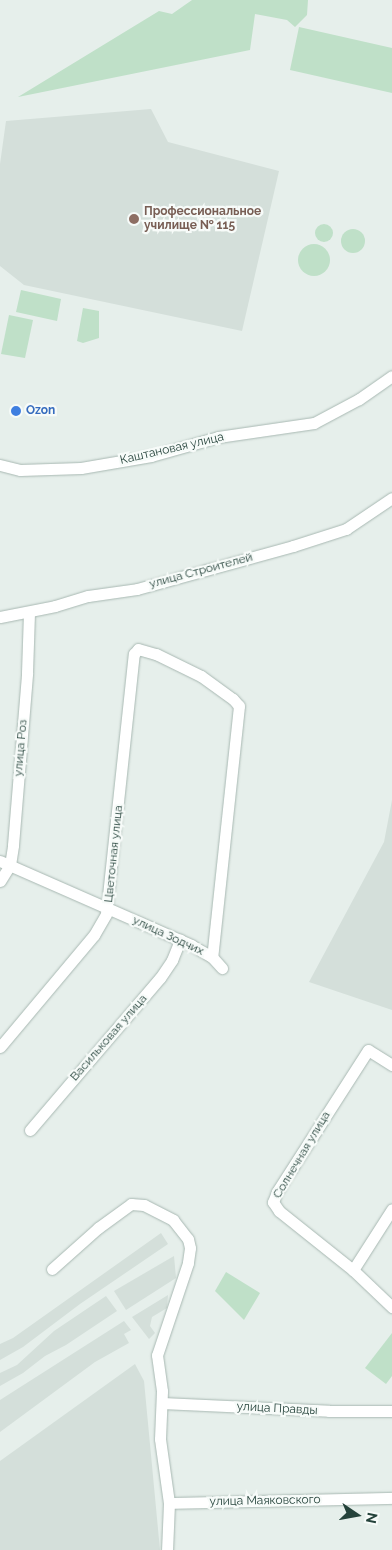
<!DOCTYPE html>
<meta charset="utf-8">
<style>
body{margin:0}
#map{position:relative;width:392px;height:1550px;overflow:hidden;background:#e6efeb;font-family:Raleway,sans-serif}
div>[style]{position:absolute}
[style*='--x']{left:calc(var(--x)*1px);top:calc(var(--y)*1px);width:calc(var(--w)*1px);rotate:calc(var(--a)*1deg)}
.built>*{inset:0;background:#d4dfda}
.green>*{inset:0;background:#bfe0c8}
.round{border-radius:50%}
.roads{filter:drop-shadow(0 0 1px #a8b8b2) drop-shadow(0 0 1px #a8b8b2)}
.street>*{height:11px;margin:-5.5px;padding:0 5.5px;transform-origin:5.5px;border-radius:5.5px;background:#fff}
.dots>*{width:14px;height:14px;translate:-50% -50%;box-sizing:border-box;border:2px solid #f7fbf9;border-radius:50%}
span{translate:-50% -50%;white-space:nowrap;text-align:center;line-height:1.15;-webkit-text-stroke:4.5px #f7fbf9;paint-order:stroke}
.education-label{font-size:12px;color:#785e54;font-weight:700}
.left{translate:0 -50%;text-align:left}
.shop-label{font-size:12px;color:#366cbe;font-weight:700}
.street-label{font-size:12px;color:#24423a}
.north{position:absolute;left:332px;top:1490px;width:50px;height:50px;-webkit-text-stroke:4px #f7fbf9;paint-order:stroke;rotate:102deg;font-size:14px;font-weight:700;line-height:20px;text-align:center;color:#24423a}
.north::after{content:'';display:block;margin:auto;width:18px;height:22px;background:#24423a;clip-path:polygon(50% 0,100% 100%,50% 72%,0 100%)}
</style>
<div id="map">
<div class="built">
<i style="clip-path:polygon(151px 109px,168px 142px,279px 171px,242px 331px,24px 285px,0 266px,0 164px,6px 121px)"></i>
<i style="clip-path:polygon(392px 800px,392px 1010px,309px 982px,384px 842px)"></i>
<i style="clip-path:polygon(161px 1233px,168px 1244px,80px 1304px,23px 1347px,0 1360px,0 1344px,13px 1338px)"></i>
<i style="clip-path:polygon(174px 1256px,176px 1278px,126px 1310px,114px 1291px)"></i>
<i style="clip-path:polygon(168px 1295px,167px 1308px,152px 1317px,150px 1326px,155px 1333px,149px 1339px,132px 1317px)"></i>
<i style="clip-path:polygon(106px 1296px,117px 1311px,66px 1345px,45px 1356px,23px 1373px,0 1386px,0 1373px,17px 1365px,54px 1331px)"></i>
<i style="clip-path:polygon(124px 1321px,131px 1330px,124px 1334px,129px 1343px,95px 1362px,0 1432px,0 1400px)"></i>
<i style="clip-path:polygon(135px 1364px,144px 1381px,160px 1550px,0 1550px,0 1461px)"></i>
</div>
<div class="green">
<i style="clip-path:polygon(192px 0,308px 0,307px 15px,295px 27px,287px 20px,255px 14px,250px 50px,18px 97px,159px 11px,172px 14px)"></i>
<i style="clip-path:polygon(299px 27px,392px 48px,392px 93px,290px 70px)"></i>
<i class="round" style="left:315px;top:224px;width:18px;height:18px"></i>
<i class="round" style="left:341px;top:229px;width:24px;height:24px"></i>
<i class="round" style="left:298px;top:244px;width:32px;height:32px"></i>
<i style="clip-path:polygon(21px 290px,61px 299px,57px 321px,16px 312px)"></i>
<i style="clip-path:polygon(83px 308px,99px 311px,99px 338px,83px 343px,77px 341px)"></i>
<i style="clip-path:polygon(9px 315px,33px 320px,25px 358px,1px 354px)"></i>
<i style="clip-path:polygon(226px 1272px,260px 1293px,244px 1320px,215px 1291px)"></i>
<i style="clip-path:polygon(392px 1333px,392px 1376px,386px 1384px,365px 1368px)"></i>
</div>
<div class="roads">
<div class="street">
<i style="--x:0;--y:465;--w:21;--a:14"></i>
<i style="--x:20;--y:470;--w:61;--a:-1.9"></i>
<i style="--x:81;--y:468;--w:71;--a:-9.7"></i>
<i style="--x:151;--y:456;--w:70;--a:-15.8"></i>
<i style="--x:218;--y:437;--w:97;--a:-8.3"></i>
<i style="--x:314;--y:423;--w:51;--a:-28.1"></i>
<i style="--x:359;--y:399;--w:40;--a:-34.9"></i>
<i style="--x:0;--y:617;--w:56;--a:-11.3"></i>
<i style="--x:55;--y:606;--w:34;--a:-17"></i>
<i style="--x:88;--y:596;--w:49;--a:-8.1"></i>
<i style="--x:137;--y:589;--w:162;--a:-15.4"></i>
<i style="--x:293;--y:546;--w:56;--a:-17.8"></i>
<i style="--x:346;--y:529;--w:55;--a:-34"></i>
<i style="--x:0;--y:861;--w:209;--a:23.7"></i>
<i style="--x:191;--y:945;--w:24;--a:30"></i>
<i style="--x:212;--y:957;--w:15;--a:48"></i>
<i style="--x:0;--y:881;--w:19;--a:-58"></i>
<i style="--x:10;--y:865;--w:20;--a:-81"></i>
<i style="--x:13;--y:845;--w:173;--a:-85.3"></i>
<i style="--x:27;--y:673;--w:61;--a:-88.1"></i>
<i style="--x:0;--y:1047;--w:146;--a:-50"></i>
<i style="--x:94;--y:935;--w:24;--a:-60"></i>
<i style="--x:106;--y:914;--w:262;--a:-83.9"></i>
<i style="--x:134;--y:654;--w:6;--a:-51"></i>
<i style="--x:138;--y:649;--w:19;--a:16"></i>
<i style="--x:156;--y:654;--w:50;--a:26.1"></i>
<i style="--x:201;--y:676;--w:39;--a:36"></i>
<i style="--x:233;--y:699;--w:9;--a:49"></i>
<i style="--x:239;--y:706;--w:252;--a:96.1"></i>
<i style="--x:392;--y:1065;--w:28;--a:-148"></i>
<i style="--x:368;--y:1050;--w:169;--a:122.7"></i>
<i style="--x:277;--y:1192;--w:11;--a:112"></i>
<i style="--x:273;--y:1202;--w:11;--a:56"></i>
<i style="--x:279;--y:1211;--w:95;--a:38.6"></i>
<i style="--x:353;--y:1270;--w:54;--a:43.5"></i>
<i style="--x:30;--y:1130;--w:200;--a:-49.5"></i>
<i style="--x:160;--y:978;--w:22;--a:-56"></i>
<i style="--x:172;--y:960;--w:22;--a:-68"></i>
<i style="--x:52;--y:1269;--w:62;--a:-41.7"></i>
<i style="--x:98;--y:1228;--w:41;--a:-36"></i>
<i style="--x:131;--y:1204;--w:13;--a:4"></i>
<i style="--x:144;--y:1205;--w:33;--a:27"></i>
<i style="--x:173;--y:1220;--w:24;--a:52"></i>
<i style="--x:188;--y:1239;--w:9;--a:77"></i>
<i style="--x:190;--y:1248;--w:15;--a:98"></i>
<i style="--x:188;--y:1263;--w:97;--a:108.6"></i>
<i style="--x:157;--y:1355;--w:36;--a:82"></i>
<i style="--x:162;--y:1391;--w:48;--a:92.4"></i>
<i style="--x:160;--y:1439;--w:65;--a:82"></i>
<i style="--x:169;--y:1503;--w:47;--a:92.4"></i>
<i style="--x:353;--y:1270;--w:72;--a:-57.4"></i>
<i style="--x:162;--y:1403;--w:167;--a:2.7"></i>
<i style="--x:329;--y:1411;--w:63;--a:0"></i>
<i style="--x:169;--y:1503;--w:223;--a:-1.3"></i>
</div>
</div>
<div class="dots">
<i style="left:134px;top:219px;background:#8d6e63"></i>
<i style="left:16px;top:411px;background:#3f7fe0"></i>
</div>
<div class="education-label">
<span class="left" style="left:144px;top:219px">Профессиональное<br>училище № 115</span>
</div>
<div class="shop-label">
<span class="left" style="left:26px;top:411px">Ozon</span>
</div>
<div class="street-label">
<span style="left:172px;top:449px;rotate:-13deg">Каштановая улица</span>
<span style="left:201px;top:571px;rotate:-15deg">улица Строителей</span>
<span style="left:21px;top:748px;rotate:-85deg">улица Роз</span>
<span style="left:114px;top:854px;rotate:-84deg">Цветочная улица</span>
<span style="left:168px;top:936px;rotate:25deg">улица Зодчих</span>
<span style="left:109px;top:1038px;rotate:-49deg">Васильковая улица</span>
<span style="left:302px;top:1155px;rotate:-59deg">Солнечная улица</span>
<span style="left:277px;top:1409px;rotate:3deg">улица Правды</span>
<span style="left:265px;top:1501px;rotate:-1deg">улица Маяковского</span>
</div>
<div class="north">N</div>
</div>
